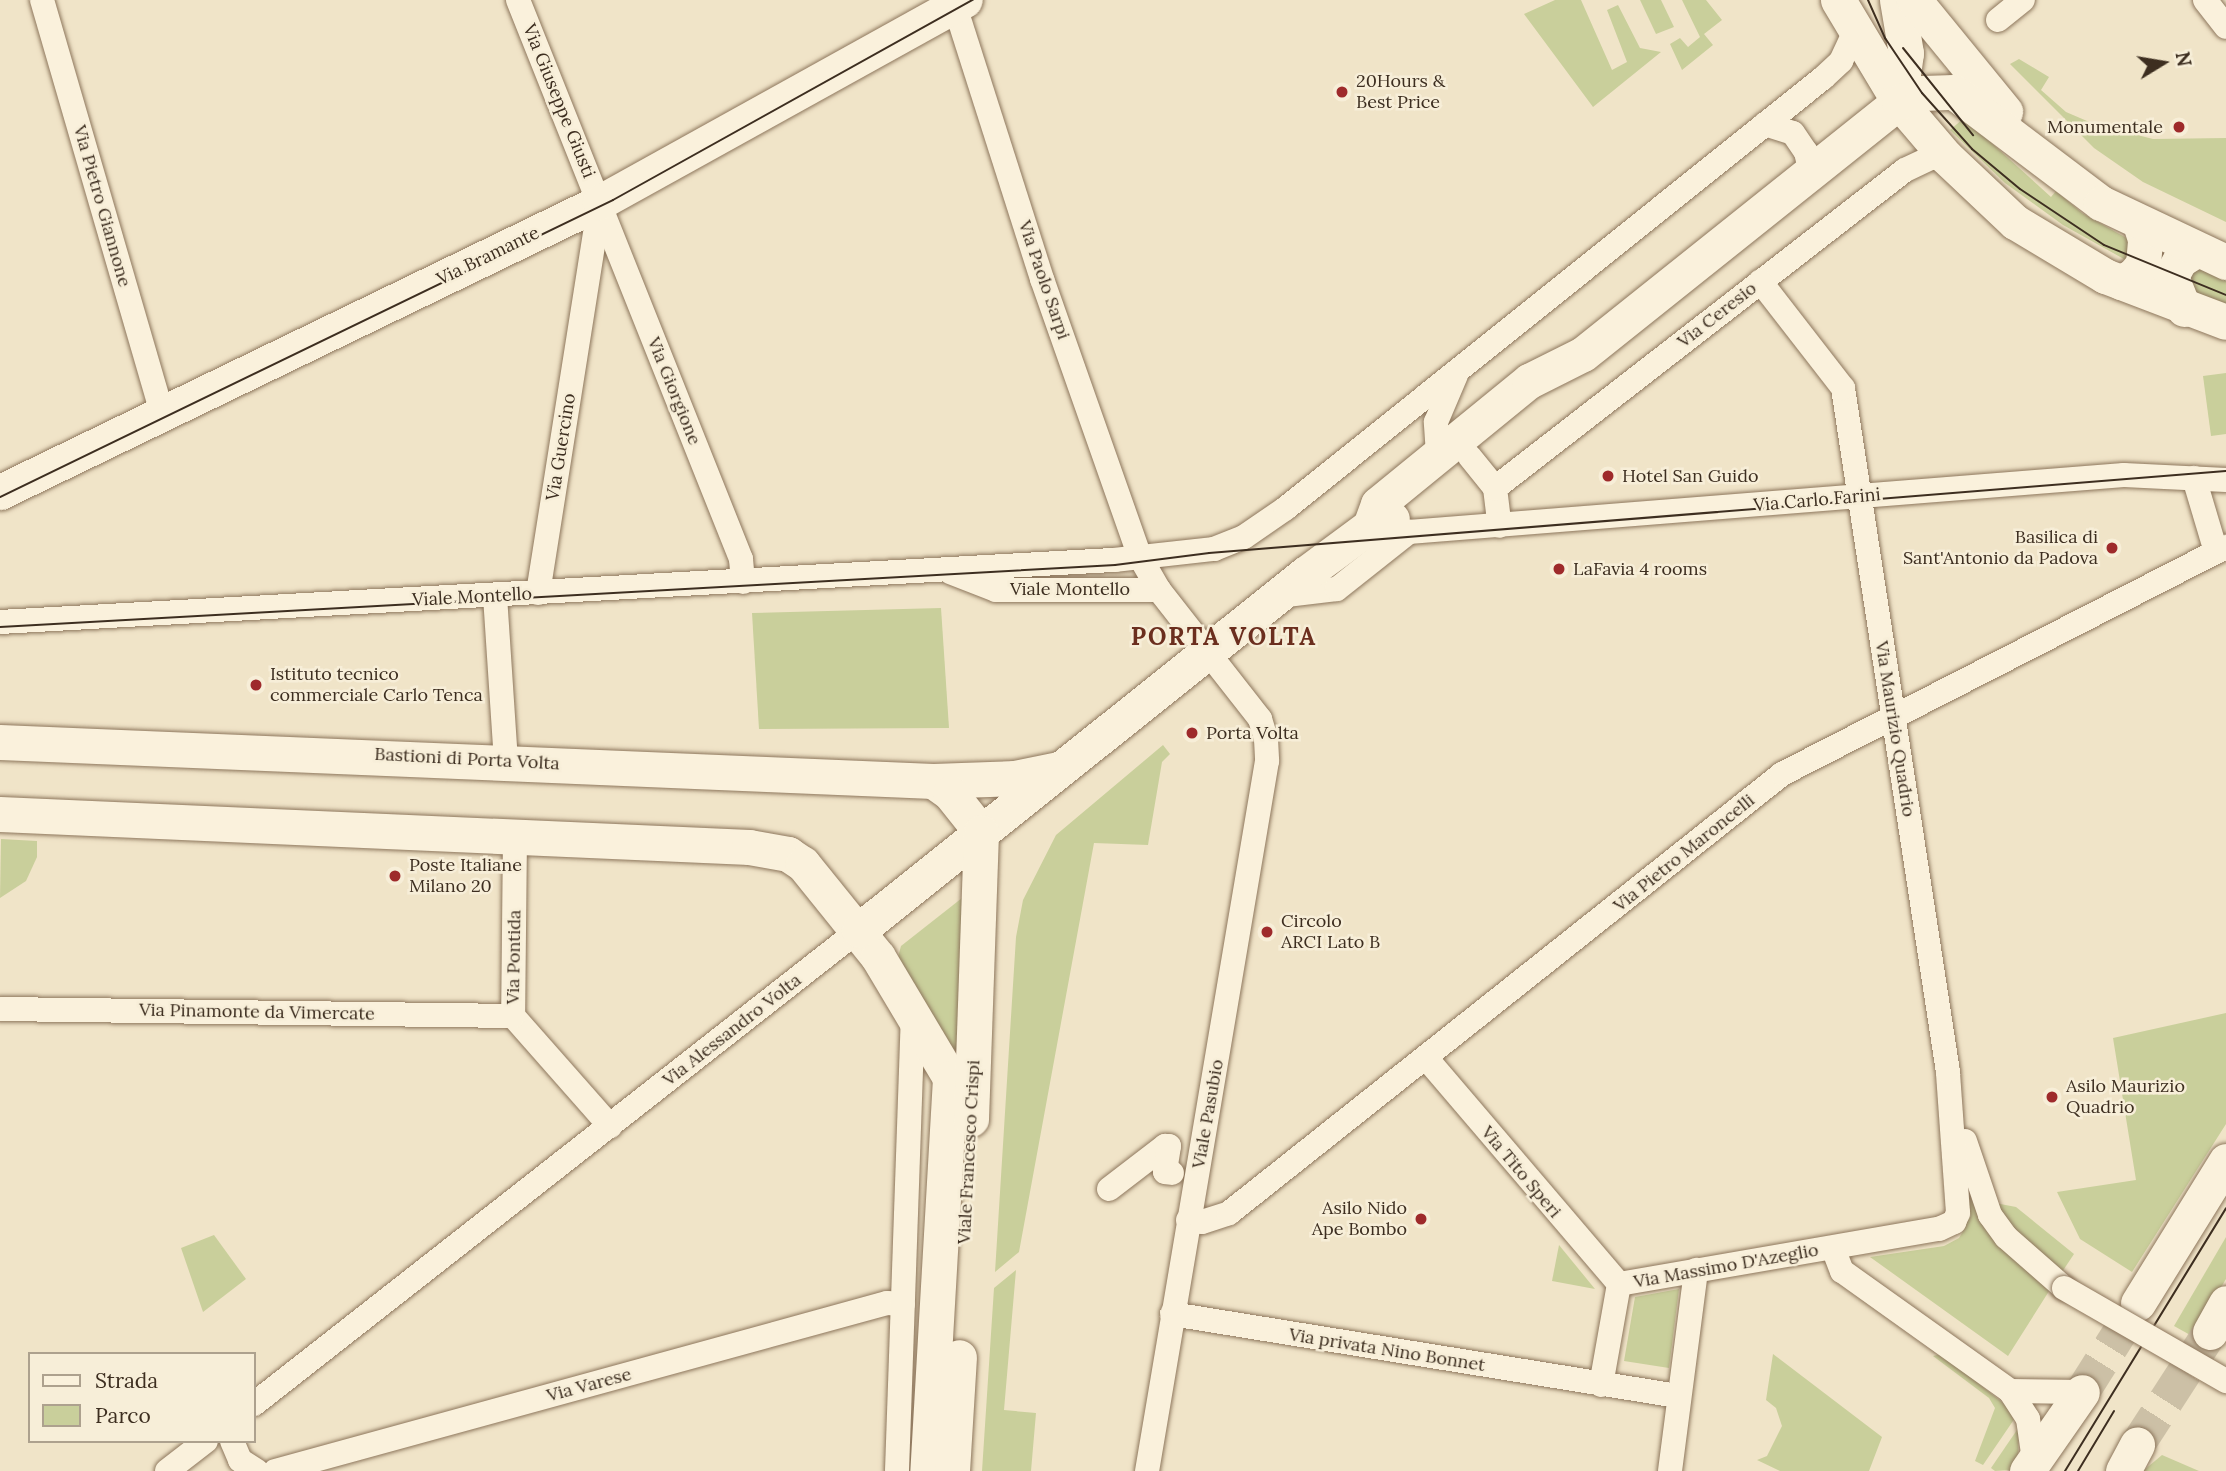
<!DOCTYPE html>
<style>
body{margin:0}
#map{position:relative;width:2226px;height:1471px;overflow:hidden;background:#f0e4c8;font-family:Lora,serif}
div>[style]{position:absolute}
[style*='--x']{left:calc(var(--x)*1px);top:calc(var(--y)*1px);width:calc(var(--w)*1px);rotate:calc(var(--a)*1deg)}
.green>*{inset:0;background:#c9cf9b}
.secondary-tunnel>*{height:35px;margin-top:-17.5px;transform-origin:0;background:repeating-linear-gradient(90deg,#ccc0a6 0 35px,transparent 0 53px)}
.roads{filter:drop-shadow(0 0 2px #8d765c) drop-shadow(0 0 2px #8d765c)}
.street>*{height:24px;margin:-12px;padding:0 12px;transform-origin:12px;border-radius:12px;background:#faf1dc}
.secondary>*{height:35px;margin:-17.5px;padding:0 17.5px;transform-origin:17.5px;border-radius:17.5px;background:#faf1dc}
.tram>*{height:2px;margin:-1px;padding:0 1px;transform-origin:1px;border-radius:1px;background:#3d2e20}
.bridges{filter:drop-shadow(0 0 2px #8d765c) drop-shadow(0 0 2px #8d765c)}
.street-bridge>*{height:24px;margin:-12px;padding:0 12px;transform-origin:12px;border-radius:12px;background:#faf1dc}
.dots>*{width:19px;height:19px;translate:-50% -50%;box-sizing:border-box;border:4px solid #f7eed8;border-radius:50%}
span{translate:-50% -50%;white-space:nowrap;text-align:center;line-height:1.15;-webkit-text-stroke:5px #f7eed8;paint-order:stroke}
.poi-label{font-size:18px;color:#3d2e20}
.left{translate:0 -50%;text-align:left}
.right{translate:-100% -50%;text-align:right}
.street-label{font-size:18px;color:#3d2e20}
.district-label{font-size:24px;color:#6b2e1e;font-weight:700;letter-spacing:2px}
.legend{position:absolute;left:28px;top:1352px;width:228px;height:91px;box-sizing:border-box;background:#f7eed8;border:2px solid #ada18e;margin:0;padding:9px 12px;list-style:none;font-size:21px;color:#3d2e20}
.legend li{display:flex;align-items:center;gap:14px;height:35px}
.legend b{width:35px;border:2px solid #ada18e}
.north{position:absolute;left:2128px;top:28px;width:70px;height:70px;-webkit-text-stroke:5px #f7eed8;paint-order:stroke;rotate:79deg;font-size:19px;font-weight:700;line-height:28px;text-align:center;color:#3d2e20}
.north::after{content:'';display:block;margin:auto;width:24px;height:32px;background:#3d2e20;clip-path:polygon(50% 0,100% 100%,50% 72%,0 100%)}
</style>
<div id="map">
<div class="green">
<i style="clip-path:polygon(1555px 0,1581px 0,1612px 70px,1627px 62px,1607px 10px,1618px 5px,1640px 48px,1661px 52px,1593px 107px,1524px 14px)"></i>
<i style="clip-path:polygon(1640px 0,1661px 0,1674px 27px,1656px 34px)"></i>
<i style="clip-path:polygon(1682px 0,1706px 0,1722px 20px,1704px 34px,1713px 45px,1682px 70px,1670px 44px,1680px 38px,1688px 47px,1700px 37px)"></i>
<i style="clip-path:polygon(2019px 59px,2049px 77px,2041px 90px,2066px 112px,2094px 124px,2153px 139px,2226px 138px,2226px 222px,2143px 182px,2094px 148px,2010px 64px)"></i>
<i style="clip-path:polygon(1964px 118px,2051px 197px,2056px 191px,2082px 213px,2130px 240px,2131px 263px,2063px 225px,2005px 183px,1950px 130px)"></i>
<i style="clip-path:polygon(2193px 266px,2226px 277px,2226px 305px,2188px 292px,2180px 275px)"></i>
<i style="clip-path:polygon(2226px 373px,2226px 434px,2211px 436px,2203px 376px)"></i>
<i style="clip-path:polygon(941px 608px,949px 728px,759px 729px,752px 613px)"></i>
<i style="clip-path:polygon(1163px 745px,1170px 754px,1162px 762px,1148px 845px,1094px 843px,1019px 1252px,995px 1272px,1016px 937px,1023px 900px,1056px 835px)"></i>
<i style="clip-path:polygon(1px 839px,37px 841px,37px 857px,26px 881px,0 898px)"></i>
<i style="clip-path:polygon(976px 887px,961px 1052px,950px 1047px,897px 961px,901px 946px)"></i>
<i style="clip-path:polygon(2226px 1013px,2226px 1124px,2132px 1272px,2080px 1239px,2057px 1192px,2136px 1180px,2113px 1038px)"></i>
<i style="clip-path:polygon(1968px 1191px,1978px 1216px,2051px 1288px,2008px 1356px,1870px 1257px,1944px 1246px,1959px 1238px,1965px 1228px)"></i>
<i style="clip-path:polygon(1995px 1203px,2016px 1207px,2074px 1254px,2062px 1272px,2012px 1226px)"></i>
<i style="clip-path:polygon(214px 1235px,246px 1279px,203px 1312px,181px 1248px)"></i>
<i style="clip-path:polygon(2226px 1237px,2226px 1279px,2192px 1336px,2174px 1326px)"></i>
<i style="clip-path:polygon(1559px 1245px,1595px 1289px,1552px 1281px)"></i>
<i style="clip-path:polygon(1016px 1270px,1004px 1410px,1036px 1413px,1031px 1471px,982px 1471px,994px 1288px)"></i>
<i style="clip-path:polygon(1679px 1289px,1669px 1368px,1624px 1361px,1635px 1297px)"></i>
<i style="clip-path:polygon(1773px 1354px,1882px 1437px,1869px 1471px,1780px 1471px,1757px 1460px,1767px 1456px,1782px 1426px,1776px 1408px,1766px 1400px)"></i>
<i style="clip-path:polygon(1941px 1354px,2012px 1410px,2015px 1418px,1983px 1465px,1975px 1461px,1995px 1408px,1989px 1398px,1933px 1356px)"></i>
<i style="clip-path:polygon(2019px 1427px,2018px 1458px,2010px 1470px,1995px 1471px,1991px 1468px)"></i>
<i style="clip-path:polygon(2162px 1455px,2199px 1471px,2143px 1471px)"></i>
</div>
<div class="secondary-tunnel">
<i style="--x:2082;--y:1392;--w:105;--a:-57.8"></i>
<i style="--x:2137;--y:1445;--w:135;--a:-57.1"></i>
</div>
<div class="roads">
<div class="street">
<i style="--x:42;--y:0;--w:430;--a:73.8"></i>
<i style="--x:518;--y:0;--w:602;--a:68.25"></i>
<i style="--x:741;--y:559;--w:23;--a:85"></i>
<i style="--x:953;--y:0;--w:293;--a:72.3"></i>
<i style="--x:1042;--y:279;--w:295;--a:70.6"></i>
<i style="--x:1140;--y:557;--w:38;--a:60"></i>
<i style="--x:1159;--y:590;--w:164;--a:51.9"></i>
<i style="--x:1260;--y:719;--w:21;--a:73"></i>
<i style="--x:1266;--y:739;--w:22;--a:87"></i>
<i style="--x:1267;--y:761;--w:720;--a:99.59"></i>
<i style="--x:2205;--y:0;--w:34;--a:52"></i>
<i style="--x:1998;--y:20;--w:32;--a:-39"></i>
<i style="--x:1765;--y:124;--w:29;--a:18"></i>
<i style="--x:1793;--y:133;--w:23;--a:56"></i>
<i style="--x:1806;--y:152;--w:22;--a:77"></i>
<i style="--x:1438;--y:454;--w:32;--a:-94"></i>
<i style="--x:1436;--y:422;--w:51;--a:-66.9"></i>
<i style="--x:1470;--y:457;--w:40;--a:51"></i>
<i style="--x:1495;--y:488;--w:38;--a:83"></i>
<i style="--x:2194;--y:478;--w:77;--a:73.4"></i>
<i style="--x:1495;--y:488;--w:519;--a:-37.8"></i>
<i style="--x:1905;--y:170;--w:29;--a:-25"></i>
<i style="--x:1931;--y:158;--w:15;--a:-4"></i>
<i style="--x:1371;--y:535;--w:755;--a:-4.56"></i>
<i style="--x:2124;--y:475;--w:102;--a:2.8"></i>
<i style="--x:950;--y:572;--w:49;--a:21.4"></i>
<i style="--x:996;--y:590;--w:163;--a:0"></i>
<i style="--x:538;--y:593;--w:395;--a:-81"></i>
<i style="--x:495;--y:596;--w:165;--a:86.2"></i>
<i style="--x:1278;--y:596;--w:59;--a:-6.8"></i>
<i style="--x:1337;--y:589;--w:92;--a:-38.4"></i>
<i style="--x:0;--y:622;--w:1116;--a:-3.19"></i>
<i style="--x:1114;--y:560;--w:101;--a:-6.3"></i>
<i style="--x:1214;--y:549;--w:32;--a:-22"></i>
<i style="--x:1244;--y:537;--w:51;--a:-34.6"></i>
<i style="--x:1286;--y:508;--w:688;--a:-38.69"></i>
<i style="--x:1823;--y:78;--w:25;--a:-43"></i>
<i style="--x:1841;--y:61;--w:33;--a:-65"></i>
<i style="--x:515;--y:836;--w:180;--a:90.6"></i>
<i style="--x:513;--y:1016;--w:147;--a:48.6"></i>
<i style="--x:0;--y:1009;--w:513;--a:0.78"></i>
<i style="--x:1427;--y:1059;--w:296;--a:49.5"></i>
<i style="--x:1965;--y:1141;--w:78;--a:71.3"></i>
<i style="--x:1990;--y:1215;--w:27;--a:54"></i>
<i style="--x:2006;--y:1237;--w:77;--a:41.3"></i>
<i style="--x:1109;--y:1189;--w:71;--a:-37.5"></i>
<i style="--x:1165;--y:1146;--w:4;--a:0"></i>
<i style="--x:1169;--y:1146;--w:26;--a:99"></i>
<i style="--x:1165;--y:1172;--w:7;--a:8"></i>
<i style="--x:1188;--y:1220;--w:14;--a:8"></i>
<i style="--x:1202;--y:1222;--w:28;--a:-18"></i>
<i style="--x:1229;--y:1213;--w:706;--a:-38.44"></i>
<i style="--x:1782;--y:774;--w:499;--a:-27.1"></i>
<i style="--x:1833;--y:1248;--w:25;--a:69"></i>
<i style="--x:1842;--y:1271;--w:206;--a:35.5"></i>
<i style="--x:2010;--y:1391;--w:33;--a:57"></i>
<i style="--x:2028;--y:1419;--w:41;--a:81.7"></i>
<i style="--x:1619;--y:1284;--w:325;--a:-9.8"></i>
<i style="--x:1939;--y:1229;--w:17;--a:-25"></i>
<i style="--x:1954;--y:1222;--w:10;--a:-66"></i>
<i style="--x:1958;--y:1213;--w:141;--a:-94.1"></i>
<i style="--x:1948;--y:1072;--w:692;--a:-98.73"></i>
<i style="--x:1843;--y:388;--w:135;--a:-127.8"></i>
<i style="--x:1172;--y:1314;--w:513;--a:9.21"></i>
<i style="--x:1601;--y:1385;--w:103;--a:-79.9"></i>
<i style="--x:2010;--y:1391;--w:72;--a:0.8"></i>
<i style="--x:254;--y:1404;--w:769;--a:-38.08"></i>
<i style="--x:232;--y:1441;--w:21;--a:67"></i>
<i style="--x:240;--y:1460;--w:20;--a:33"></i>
<i style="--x:167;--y:1471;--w:49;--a:-37.6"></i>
<i style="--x:275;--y:1471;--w:635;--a:-15.35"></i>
<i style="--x:887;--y:1303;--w:16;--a:4"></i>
<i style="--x:897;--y:1471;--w:452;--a:-88"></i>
<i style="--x:1670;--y:1471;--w:203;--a:-82.6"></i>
</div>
<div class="secondary">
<i style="--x:1838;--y:0;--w:119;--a:59.1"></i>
<i style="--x:1899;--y:102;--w:72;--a:49.5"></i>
<i style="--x:1946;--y:157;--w:95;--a:43.3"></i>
<i style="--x:2015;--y:222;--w:105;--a:31"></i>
<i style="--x:2105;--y:276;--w:129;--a:20.8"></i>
<i style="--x:1897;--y:0;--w:54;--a:80.4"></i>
<i style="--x:1906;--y:53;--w:49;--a:98.1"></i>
<i style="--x:1914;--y:0;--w:144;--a:50.7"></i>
<i style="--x:2121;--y:282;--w:13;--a:-27"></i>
<i style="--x:2133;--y:276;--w:16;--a:-50"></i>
<i style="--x:2143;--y:264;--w:25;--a:-85"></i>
<i style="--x:2145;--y:239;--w:16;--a:-108"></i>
<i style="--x:2184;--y:309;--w:35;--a:-112"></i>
<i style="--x:2171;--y:276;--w:18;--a:-61"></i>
<i style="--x:2180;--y:260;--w:19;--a:-32"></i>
<i style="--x:0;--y:492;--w:666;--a:-25.8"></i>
<i style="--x:600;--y:202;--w:417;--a:-29"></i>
<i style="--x:1370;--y:526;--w:23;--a:-70"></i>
<i style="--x:1378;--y:504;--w:195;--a:-39.2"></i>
<i style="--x:1529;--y:381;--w:60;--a:-26.6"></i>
<i style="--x:1583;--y:354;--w:404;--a:-38.6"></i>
<i style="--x:1899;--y:102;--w:25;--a:-21"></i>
<i style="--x:1922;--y:93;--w:32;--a:-2"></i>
<i style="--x:1954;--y:92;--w:184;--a:37.1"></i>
<i style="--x:2101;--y:203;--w:138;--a:25.3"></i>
<i style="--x:0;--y:742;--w:934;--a:2.39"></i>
<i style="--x:933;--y:781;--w:82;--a:-2.1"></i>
<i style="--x:1015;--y:778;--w:45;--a:-11.6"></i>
<i style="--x:933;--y:781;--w:21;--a:35"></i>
<i style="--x:950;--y:793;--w:50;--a:51.5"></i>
<i style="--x:0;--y:814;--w:750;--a:2.52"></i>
<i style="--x:749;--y:847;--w:40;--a:10"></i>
<i style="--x:788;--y:854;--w:18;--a:34"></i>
<i style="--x:803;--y:864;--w:119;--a:51.1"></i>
<i style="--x:878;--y:957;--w:141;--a:59.2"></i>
<i style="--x:950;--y:1078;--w:394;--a:93.3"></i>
<i style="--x:859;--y:930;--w:571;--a:-38.6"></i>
<i style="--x:1305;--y:574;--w:81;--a:-36.4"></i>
<i style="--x:1370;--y:526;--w:23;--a:-18"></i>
<i style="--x:971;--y:1119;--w:287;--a:-88"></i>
<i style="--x:2138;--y:1303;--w:167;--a:-58.2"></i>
<i style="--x:2210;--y:1332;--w:33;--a:-61"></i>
<i style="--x:952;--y:1471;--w:114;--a:-86.5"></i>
<i style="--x:2027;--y:1471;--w:96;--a:-55.2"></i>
<i style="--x:2123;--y:1471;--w:30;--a:-62"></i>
</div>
</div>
<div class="tram">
<i style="--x:1868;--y:0;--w:42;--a:65.9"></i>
<i style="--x:1885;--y:38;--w:66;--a:56.1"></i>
<i style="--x:1922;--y:93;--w:75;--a:48.2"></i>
<i style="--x:1972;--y:149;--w:62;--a:39.8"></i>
<i style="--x:2020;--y:189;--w:101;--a:33.7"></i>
<i style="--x:2104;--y:245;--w:132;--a:22.3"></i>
<i style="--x:1903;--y:48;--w:112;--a:51.2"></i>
<i style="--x:0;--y:497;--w:681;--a:-25.85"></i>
<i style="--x:613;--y:200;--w:412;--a:-29.1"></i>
<i style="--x:0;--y:627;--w:1117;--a:-3.18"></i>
<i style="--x:1115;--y:565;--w:95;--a:-7.3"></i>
<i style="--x:1209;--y:553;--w:1020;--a:-4.61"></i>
<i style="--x:2065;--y:1471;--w:308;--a:-58.5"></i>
<i style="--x:2078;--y:1471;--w:70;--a:-59"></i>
</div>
<div class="bridges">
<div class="street-bridge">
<i style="--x:2064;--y:1288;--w:187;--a:29.9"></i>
</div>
</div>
<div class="dots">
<i style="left:1342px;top:92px;background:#9e2a2b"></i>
<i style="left:2179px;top:127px;background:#9e2a2b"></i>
<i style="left:1608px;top:476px;background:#9e2a2b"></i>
<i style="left:2112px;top:548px;background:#9e2a2b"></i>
<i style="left:1559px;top:569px;background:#9e2a2b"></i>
<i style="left:256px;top:685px;background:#9e2a2b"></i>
<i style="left:1192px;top:733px;background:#9e2a2b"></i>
<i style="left:395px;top:876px;background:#9e2a2b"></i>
<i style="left:1267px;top:932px;background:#9e2a2b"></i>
<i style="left:2052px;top:1097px;background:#9e2a2b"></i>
<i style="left:1421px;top:1219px;background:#9e2a2b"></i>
</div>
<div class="poi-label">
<span class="left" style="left:1356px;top:92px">20Hours &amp;<br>Best Price</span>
<span class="right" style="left:2163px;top:127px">Monumentale</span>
<span class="left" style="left:1622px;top:476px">Hotel San Guido</span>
<span class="right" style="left:2098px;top:548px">Basilica di<br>Sant'Antonio da Padova</span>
<span class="left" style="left:1573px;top:569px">LaFavia 4 rooms</span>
<span class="left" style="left:270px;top:685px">Istituto tecnico<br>commerciale Carlo Tenca</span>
<span class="left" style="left:1206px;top:733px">Porta Volta</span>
<span class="left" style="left:409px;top:876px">Poste Italiane<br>Milano 20</span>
<span class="left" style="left:1281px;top:932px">Circolo<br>ARCI Lato B</span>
<span class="left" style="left:2066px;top:1097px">Asilo Maurizio<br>Quadrio</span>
<span class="right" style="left:1407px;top:1219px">Asilo Nido<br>Ape Bombo</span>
</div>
<div class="street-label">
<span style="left:559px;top:101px;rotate:68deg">Via Giuseppe Giusti</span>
<span style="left:102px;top:206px;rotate:74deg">Via Pietro Giannone</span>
<span style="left:488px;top:256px;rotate:-26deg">Via Bramante</span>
<span style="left:1044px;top:280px;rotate:71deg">Via Paolo Sarpi</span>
<span style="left:1717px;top:315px;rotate:-38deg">Via Ceresio</span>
<span style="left:674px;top:391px;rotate:68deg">Via Giorgione</span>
<span style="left:561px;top:447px;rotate:-81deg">Via Guercino</span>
<span style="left:1817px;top:500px;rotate:-5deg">Via Carlo Farini</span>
<span style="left:1070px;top:589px">Viale Montello</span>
<span style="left:472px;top:597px;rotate:-3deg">Viale Montello</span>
<span style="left:1895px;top:729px;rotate:81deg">Via Maurizio Quadrio</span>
<span style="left:467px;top:759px;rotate:3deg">Bastioni di Porta Volta</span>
<span style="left:1684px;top:853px;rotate:-39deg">Via Pietro Maroncelli</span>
<span style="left:514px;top:957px;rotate:-89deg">Via Pontida</span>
<span style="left:257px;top:1012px;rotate:1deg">Via Pinamonte da Vimercate</span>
<span style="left:732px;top:1030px;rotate:-38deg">Via Alessandro Volta</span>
<span style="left:1208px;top:1114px;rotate:-80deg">Viale Pasubio</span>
<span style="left:969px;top:1152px;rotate:-87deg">Viale Francesco Crispi</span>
<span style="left:1521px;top:1172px;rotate:50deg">Via Tito Speri</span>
<span style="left:1726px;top:1266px;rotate:-10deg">Via Massimo D'Azeglio</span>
<span style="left:1387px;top:1350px;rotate:9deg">Via privata Nino Bonnet</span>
<span style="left:589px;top:1385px;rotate:-15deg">Via Varese</span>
</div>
<div class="district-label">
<span style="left:1224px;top:637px">PORTA VOLTA</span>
</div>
<ul class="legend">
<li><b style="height:9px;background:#faf1dc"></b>Strada</li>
<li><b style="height:19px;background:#c9cf9b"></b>Parco</li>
</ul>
<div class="north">N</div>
</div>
